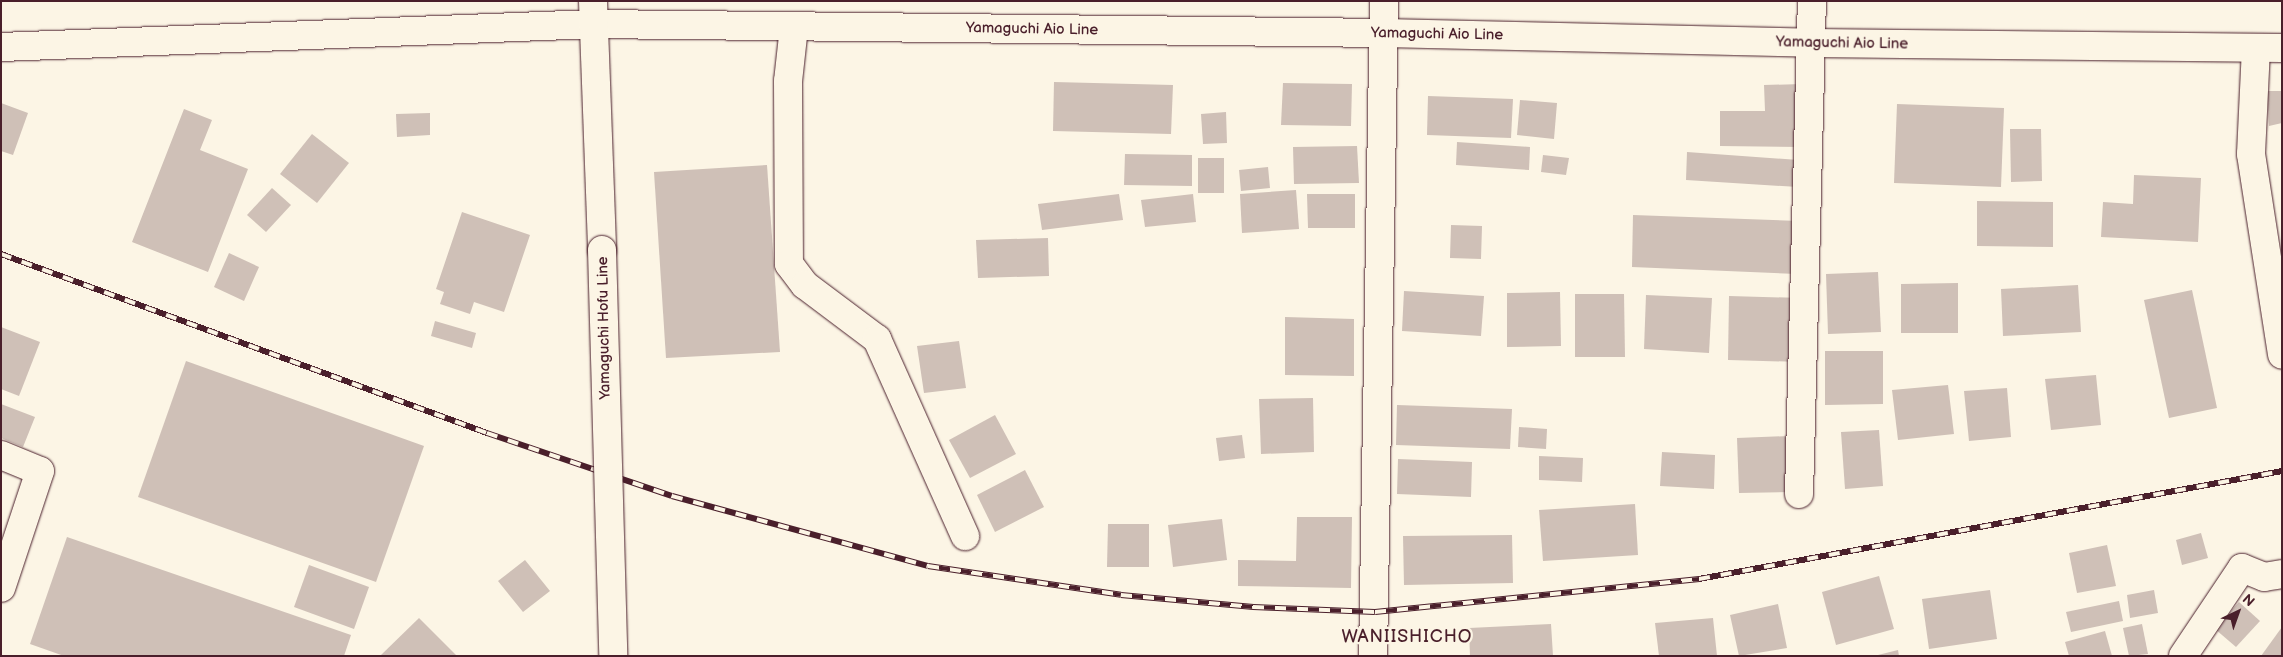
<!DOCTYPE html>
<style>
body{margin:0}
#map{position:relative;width:2283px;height:657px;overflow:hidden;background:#fcf5e5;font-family:"Balsamiq Sans",sans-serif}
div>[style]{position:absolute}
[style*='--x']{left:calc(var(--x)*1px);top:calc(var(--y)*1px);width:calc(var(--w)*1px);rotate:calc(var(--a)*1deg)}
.building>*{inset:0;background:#cfc0b7}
.roads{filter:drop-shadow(0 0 1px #4a1f2b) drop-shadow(0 0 1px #4a1f2b)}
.minor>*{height:28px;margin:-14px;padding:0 14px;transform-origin:14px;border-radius:14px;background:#fcf5e5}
.tertiary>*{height:28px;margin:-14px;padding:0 14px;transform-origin:14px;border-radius:14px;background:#fcf5e5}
.secondary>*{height:28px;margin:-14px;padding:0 14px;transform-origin:14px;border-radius:14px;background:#fcf5e5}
.primary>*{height:28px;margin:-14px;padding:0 14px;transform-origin:14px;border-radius:14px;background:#fcf5e5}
.rail>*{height:5.5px;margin-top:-2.75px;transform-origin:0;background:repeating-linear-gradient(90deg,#fcf5e5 0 11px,#4a1f2b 0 22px);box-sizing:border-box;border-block:1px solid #4a1f2b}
.bridges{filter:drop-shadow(0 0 1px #4a1f2b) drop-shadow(0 0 1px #4a1f2b)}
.primary-bridge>*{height:28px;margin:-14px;padding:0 14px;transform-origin:14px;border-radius:14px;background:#fcf5e5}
span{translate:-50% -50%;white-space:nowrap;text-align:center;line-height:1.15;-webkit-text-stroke:4.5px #fcf5e5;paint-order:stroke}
.street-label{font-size:15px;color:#4a1f2b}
.quarter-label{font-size:18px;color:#4a1f2b;letter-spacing:1px}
.frame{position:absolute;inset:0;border:2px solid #4a1f2b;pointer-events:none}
.north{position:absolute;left:2213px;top:587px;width:50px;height:50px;-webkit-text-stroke:4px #fcf5e5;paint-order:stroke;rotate:42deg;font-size:14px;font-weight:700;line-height:20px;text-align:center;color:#4a1f2b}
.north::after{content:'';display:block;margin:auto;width:18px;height:22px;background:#4a1f2b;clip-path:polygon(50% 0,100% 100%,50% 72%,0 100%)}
</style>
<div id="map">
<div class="building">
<i style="clip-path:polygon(1054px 82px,1173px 85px,1171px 134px,1053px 131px)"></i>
<i style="clip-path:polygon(1283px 83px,1352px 84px,1351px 126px,1281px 125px)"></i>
<i style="clip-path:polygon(1802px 84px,1802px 147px,1720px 146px,1720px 111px,1765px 111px,1764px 85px)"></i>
<i style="clip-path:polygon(2267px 91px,2282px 91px,2282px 123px,2269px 126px)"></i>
<i style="clip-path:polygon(1428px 96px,1513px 99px,1511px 138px,1427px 135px)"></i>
<i style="clip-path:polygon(1520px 100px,1557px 103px,1554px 139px,1517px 135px)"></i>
<i style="clip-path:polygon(1px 103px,28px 113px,13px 155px,1px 151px)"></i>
<i style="clip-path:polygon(1897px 104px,2004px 108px,2001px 187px,1894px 183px)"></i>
<i style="clip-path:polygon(184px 109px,212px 120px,200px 150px,248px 169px,208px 272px,132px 242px)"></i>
<i style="clip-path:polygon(1226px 112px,1227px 143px,1203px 144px,1201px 114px)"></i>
<i style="clip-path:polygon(430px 113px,430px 135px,397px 137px,396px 114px)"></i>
<i style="clip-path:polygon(2010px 129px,2041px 129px,2042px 181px,2011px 182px)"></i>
<i style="clip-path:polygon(312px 134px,349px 163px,317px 203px,280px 174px)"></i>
<i style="clip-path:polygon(1457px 142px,1530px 147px,1529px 170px,1456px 165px)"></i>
<i style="clip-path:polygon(1357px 146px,1359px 183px,1294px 184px,1293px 147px)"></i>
<i style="clip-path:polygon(1687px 152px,1799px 160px,1798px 187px,1686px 180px)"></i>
<i style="clip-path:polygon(1125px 154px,1192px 155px,1192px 186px,1124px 185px)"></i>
<i style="clip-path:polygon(1543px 155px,1569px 158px,1566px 175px,1541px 172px)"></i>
<i style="clip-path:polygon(1198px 158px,1224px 158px,1224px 193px,1198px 193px)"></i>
<i style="clip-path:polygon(767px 165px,780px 352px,666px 358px,654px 172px)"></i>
<i style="clip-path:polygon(1268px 167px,1270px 188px,1241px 191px,1239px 170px)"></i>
<i style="clip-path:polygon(2134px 175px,2201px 178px,2198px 242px,2101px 237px,2103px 202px,2133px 204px)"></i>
<i style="clip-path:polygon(272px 188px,291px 205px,266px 232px,247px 215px)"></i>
<i style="clip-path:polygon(1296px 190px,1299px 229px,1242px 233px,1240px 194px)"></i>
<i style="clip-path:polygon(1119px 194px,1123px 220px,1042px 230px,1038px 204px)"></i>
<i style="clip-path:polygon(1193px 194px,1196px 222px,1145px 227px,1141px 200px)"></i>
<i style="clip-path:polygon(1307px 194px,1355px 194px,1355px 228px,1308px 228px)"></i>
<i style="clip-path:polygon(1977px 201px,2053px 202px,2053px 247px,1977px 246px)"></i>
<i style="clip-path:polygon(462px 212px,530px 235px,504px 312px,474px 302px,470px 314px,440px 304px,444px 292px,436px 289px)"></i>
<i style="clip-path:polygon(1633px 215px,1799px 221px,1797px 274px,1632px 267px)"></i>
<i style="clip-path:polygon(1451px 225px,1482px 226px,1481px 259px,1450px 258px)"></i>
<i style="clip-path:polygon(1048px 238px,1049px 276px,978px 278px,976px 240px)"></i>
<i style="clip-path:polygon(229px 253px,259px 267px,244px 301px,214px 287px)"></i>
<i style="clip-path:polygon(1878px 272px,1881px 332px,1828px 334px,1826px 274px)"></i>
<i style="clip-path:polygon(1958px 283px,1958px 333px,1901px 333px,1901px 284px)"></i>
<i style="clip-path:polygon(2078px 285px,2081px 332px,2003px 336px,2001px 289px)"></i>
<i style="clip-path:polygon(2192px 290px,2217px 408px,2169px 418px,2144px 300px)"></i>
<i style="clip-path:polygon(1404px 291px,1484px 296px,1481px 336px,1402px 331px)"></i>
<i style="clip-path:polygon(1560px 292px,1561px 346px,1507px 347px,1507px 293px)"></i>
<i style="clip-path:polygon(1575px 294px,1624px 294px,1625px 357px,1575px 357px)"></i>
<i style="clip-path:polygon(1646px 295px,1712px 298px,1709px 353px,1644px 349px)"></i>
<i style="clip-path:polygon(1729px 296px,1802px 298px,1801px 362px,1728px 360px)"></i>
<i style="clip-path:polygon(1285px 317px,1354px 319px,1354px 376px,1285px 375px)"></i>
<i style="clip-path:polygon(435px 321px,476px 333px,472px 348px,431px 336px)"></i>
<i style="clip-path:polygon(1px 327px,40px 342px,19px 396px,1px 389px)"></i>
<i style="clip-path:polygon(959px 341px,966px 388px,924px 393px,917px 346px)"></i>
<i style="clip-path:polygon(1825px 351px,1883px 351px,1883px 404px,1825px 405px)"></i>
<i style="clip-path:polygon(186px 361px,424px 446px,376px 582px,138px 497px)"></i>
<i style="clip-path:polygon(2096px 375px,2101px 425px,2051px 430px,2045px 379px)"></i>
<i style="clip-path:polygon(1948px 385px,1954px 434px,1898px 440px,1892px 390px)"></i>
<i style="clip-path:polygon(2007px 388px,2011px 437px,1969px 441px,1964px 391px)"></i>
<i style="clip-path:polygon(1313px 398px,1314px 452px,1261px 454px,1259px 399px)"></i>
<i style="clip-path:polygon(1px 404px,35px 417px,23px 447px,1px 438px)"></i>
<i style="clip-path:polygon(1397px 405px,1512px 409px,1510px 449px,1396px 445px)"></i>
<i style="clip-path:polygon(995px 415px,1016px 454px,970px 478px,949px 440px)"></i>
<i style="clip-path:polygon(1519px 427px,1547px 429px,1546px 449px,1518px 447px)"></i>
<i style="clip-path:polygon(1879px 430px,1883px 486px,1845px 489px,1841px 432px)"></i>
<i style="clip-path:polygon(1242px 435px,1245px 458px,1219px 461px,1216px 438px)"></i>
<i style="clip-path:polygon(1789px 436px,1791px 492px,1739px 493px,1737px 438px)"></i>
<i style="clip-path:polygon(1662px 452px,1715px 455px,1714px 489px,1660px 486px)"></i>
<i style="clip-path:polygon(1539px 456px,1583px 458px,1582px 482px,1539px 480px)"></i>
<i style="clip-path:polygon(1398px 459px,1472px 462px,1471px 497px,1397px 494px)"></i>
<i style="clip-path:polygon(1025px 470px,1044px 507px,995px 532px,977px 495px)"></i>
<i style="clip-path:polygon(1635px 504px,1638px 555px,1543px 561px,1539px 510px)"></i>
<i style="clip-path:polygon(1297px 517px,1352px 517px,1351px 588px,1238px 586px,1238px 560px,1296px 561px)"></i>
<i style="clip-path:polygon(1222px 519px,1227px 560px,1173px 567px,1168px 525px)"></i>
<i style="clip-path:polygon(1108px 524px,1149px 524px,1149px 567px,1107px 567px)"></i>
<i style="clip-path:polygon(2201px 533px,2208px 558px,2182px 565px,2176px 540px)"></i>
<i style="clip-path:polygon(1512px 535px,1513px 583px,1404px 585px,1403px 536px)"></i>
<i style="clip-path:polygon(67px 537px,351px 635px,344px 656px,64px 656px,30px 644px)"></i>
<i style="clip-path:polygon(2107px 545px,2116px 586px,2077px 593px,2069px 553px)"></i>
<i style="clip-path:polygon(525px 560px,550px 591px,523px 612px,498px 581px)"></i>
<i style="clip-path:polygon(309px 565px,369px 587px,354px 629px,294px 607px)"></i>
<i style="clip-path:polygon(1879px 576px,1894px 629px,1836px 645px,1822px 592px)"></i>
<i style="clip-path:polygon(1990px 590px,1997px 639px,1929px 649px,1922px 599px)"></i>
<i style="clip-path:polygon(2154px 590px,2158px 613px,2130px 618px,2127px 595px)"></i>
<i style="clip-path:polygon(2119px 601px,2123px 621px,2071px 632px,2066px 612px)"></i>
<i style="clip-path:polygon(2239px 602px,2260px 621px,2236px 647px,2215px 629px)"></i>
<i style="clip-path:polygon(1778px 604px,1787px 648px,1739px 656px,1730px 615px)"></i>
<i style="clip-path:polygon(419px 618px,457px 656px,380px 656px)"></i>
<i style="clip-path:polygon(1713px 618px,1717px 656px,1659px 656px,1655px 623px)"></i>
<i style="clip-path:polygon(1551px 624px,1553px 656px,1470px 656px,1469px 628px)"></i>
<i style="clip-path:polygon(2142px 624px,2148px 654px,2129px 656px,2123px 628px)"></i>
<i style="clip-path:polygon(2282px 627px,2282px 656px,2261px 656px)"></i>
<i style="clip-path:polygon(2105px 631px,2112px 656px,2069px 656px,2065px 642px)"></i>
<i style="clip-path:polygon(1898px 650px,1899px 656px,1878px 656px,1878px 655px)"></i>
</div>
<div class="roads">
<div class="minor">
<i style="--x:794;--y:27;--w:54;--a:96.3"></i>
<i style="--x:788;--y:81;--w:183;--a:89.7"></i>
<i style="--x:789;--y:264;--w:26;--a:53"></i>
<i style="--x:805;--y:285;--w:90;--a:36.9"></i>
<i style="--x:877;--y:339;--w:216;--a:65.9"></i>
<i style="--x:2256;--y:48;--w:106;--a:92.7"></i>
<i style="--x:2251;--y:154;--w:203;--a:81.2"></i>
<i style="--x:1;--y:455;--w:42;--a:22.3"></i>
<i style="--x:40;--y:471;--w:123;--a:108.4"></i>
<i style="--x:1799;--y:494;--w:493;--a:-88.5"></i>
<i style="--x:1373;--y:656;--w:655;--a:-89.04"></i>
<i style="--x:2183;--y:656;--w:106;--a:-56.2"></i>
<i style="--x:2242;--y:568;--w:24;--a:22"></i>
<i style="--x:2264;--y:577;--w:18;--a:-9"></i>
</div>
<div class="tertiary">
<i style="--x:1;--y:47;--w:592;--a:-2.22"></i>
</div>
<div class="secondary">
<i style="--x:593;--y:24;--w:791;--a:0.65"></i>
<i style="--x:1384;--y:33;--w:428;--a:1.3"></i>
<i style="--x:1812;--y:43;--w:470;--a:0.6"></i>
</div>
<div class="primary">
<i style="--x:593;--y:1;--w:249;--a:87.9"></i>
</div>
</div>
<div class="rail">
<i style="--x:1;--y:254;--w:518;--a:20.22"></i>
<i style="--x:487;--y:433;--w:195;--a:18.8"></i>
<i style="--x:672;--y:496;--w:265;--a:15.3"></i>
<i style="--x:928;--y:566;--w:195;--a:8.5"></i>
<i style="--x:1121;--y:595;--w:133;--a:5.2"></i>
<i style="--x:1253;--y:607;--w:122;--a:2.3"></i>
<i style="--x:1375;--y:612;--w:326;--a:-5.8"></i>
<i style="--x:1699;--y:579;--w:593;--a:-10.49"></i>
</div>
<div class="bridges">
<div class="primary-bridge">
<i style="--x:602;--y:250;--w:406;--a:88.4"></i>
</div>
</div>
<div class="street-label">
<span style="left:1032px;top:29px;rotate:1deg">Yamaguchi Aio Line</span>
<span style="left:1437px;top:34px;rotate:1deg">Yamaguchi Aio Line</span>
<span style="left:1842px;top:43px;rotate:1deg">Yamaguchi Aio Line</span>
<span style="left:604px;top:328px;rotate:-91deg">Yamaguchi Hofu Line</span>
</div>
<div class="quarter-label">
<span style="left:1407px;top:637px">WANIISHICHO</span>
</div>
<div class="frame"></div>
<div class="north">N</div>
</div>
